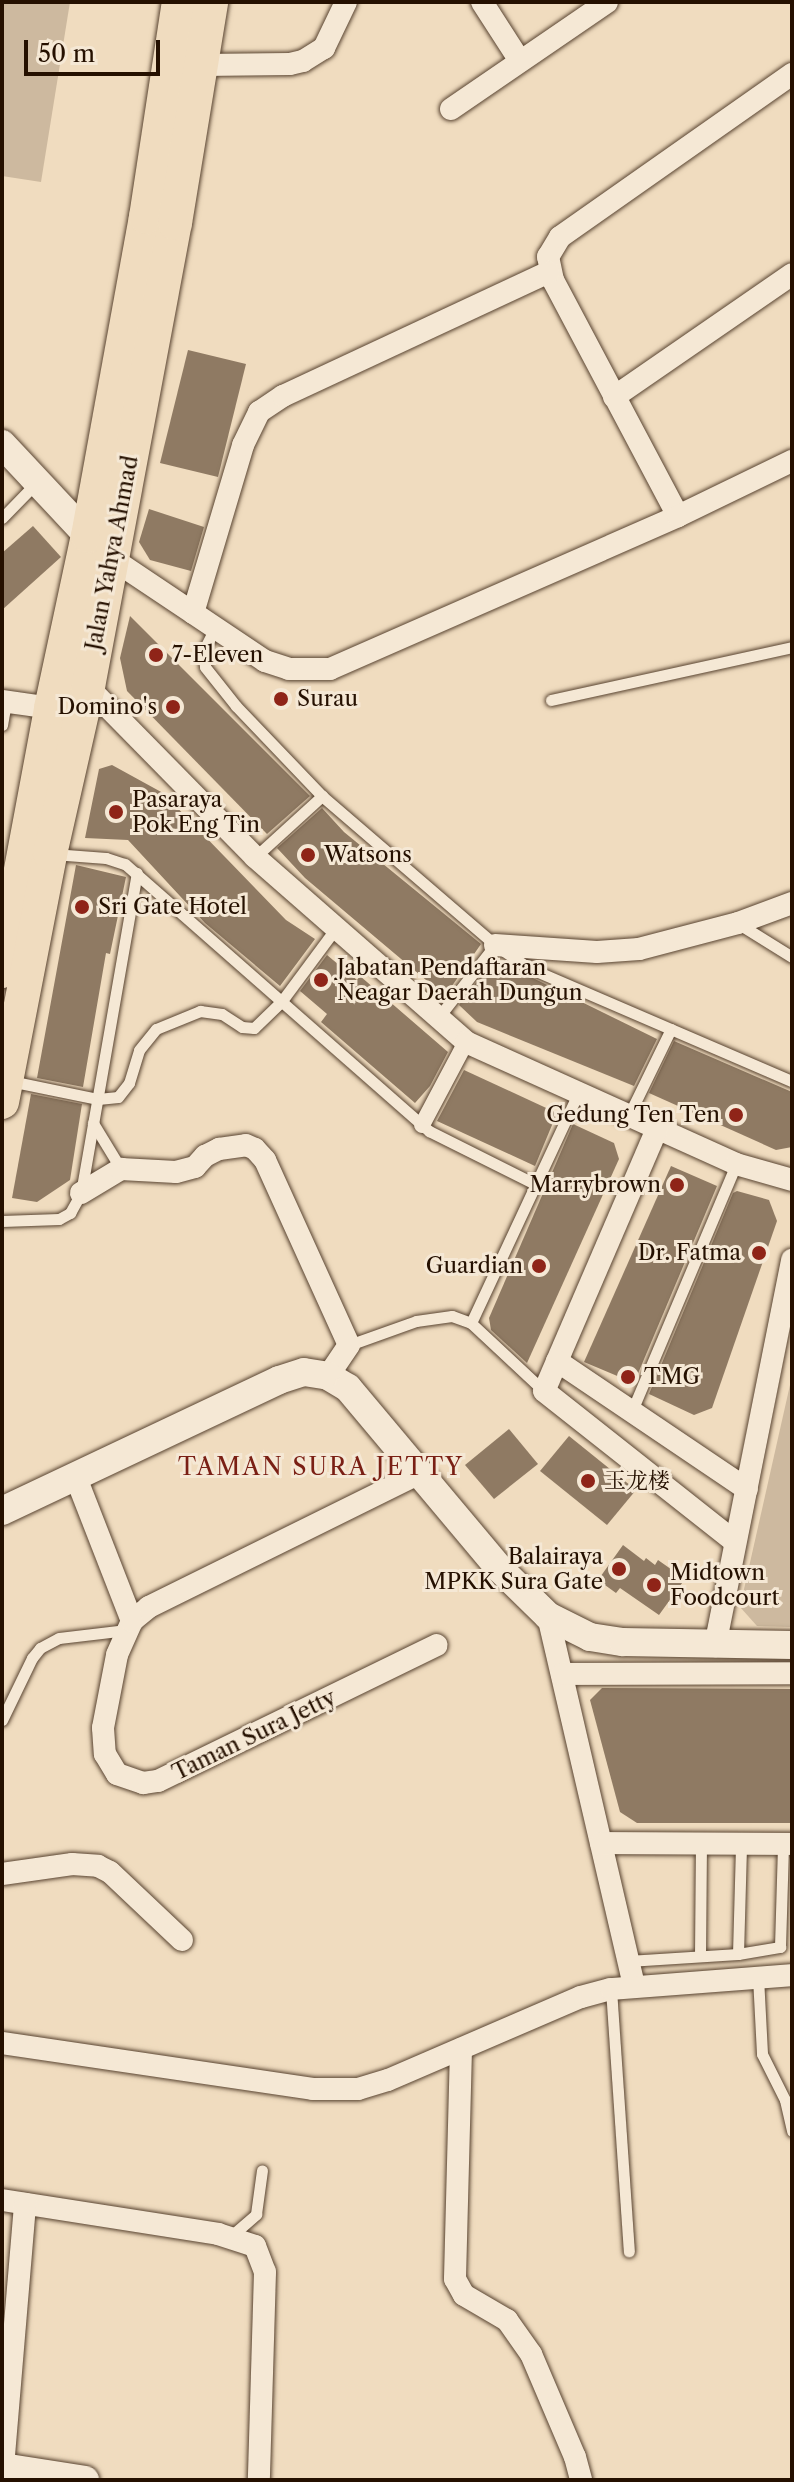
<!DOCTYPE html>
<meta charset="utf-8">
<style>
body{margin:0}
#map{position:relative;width:794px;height:2482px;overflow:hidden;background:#f0dcbf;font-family:"Libre Caslon Text","Noto Serif SC",serif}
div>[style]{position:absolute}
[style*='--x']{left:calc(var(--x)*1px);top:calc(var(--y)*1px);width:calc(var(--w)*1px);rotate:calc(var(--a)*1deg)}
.green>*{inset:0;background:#cdb99f}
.building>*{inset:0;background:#8f7a63}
.roads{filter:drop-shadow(0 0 2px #584330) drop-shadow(0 0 2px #584330)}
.service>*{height:11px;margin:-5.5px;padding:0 5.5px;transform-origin:5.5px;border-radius:5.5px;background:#f5e8d5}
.pedestrian>*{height:16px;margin:-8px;padding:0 8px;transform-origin:8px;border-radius:8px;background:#f5e8d5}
.minor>*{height:22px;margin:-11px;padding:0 11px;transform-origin:11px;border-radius:11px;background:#f5e8d5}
.tertiary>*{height:28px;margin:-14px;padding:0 14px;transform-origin:14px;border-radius:14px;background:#f5e8d5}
.primary>*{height:34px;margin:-17px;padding:0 17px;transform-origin:17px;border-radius:17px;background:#f0dcbf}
.dots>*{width:22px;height:22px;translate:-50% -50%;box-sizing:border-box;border:4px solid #f5e8d5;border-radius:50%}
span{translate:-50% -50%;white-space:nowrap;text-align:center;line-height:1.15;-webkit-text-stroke:6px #f5e8d5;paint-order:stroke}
.street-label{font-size:22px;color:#251000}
.poi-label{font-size:22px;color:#251000}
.left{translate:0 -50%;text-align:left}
.right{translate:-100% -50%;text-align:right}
.neighbourhood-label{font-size:24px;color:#7a1f14;letter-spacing:2px}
.frame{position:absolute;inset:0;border:4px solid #251000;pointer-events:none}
.scale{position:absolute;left:24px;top:40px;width:136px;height:36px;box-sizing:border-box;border:4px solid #251000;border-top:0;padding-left:10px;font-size:24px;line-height:28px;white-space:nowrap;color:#251000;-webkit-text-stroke:6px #f5e8d5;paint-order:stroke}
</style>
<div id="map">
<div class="green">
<i style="clip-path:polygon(2px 2px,70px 2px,41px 182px,2px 176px)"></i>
<i style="clip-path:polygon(792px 1376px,792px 1627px,757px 1626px,740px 1607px)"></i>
</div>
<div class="building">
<i style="clip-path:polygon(188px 350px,246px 364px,218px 477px,160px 463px)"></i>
<i style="clip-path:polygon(149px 509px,204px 527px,191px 571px,150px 560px,139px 542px)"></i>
<i style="clip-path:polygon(33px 526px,61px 557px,2px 610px,2px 553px)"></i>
<i style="clip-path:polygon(130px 616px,310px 796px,267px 834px,127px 691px,120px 658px)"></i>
<i style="clip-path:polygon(112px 765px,163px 793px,286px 920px,315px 939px,280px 986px,205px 923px,128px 840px,85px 838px,99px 769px)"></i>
<i style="clip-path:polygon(322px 808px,344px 832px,481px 944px,445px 996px,305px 878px,277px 848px)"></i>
<i style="clip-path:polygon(76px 865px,126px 877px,110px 954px,106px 953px,83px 1087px,37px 1078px)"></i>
<i style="clip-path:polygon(327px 955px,357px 980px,360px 976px,448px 1052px,430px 1086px,415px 1103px,321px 1022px,327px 1014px,300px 991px)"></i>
<i style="clip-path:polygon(494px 959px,657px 1039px,634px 1086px,477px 1022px,459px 1005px)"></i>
<i style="clip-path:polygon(674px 1041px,792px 1092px,792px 1147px,776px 1150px,649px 1093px)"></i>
<i style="clip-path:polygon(464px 1070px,557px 1113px,535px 1166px,437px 1121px)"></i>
<i style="clip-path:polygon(31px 1094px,82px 1104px,70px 1180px,37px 1202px,12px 1198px)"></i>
<i style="clip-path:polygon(573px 1124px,614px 1143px,619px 1159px,527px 1363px,491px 1330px,489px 1318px)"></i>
<i style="clip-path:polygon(671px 1166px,717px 1186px,634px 1383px,584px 1362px)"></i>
<i style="clip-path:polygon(737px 1191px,769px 1200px,777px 1221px,712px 1408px,694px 1415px,649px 1394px,733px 1193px)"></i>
<i style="clip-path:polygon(509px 1429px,538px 1464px,494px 1499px,465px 1465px)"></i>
<i style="clip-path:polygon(569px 1436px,636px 1490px,607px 1525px,540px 1471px)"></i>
<i style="clip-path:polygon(623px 1545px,644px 1561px,646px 1558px,655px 1565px,658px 1560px,685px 1579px,659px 1615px,620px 1588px,616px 1593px,598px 1580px)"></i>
<i style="clip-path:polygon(602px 1688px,792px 1689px,792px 1823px,637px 1823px,620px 1812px,590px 1700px)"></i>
</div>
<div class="roads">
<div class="service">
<i style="--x:2;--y:518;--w:50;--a:-45.8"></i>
<i style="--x:215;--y:628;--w:27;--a:117"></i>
<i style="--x:203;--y:652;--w:15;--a:82"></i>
<i style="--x:205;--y:667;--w:50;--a:51.5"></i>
<i style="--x:236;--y:706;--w:124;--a:46.3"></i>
<i style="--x:322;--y:796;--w:228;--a:40.7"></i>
<i style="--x:495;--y:945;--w:41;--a:34.1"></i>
<i style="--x:529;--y:968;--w:286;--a:23.3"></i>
<i style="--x:551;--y:700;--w:247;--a:-12.4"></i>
<i style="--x:2;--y:725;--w:22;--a:-80"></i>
<i style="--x:53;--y:854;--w:53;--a:4.3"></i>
<i style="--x:106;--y:858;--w:20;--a:18"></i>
<i style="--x:125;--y:864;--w:405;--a:41.3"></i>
<i style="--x:429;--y:1131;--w:121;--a:26.6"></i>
<i style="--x:255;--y:857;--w:91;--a:-42.3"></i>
<i style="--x:739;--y:924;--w:62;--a:31.9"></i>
<i style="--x:438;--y:1018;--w:93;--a:-52"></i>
<i style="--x:10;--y:1081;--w:90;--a:11.6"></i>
<i style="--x:98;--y:1099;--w:20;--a:-6"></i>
<i style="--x:118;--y:1097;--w:18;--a:-52"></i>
<i style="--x:129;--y:1083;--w:34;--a:-73"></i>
<i style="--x:139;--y:1050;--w:27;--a:-51"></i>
<i style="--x:156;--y:1029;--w:48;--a:-22.2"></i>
<i style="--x:200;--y:1011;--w:22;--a:8"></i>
<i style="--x:222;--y:1014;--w:24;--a:33"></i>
<i style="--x:242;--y:1027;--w:12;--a:5"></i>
<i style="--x:254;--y:1028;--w:37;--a:-44"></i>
<i style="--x:281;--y:1002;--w:92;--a:-53.4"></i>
<i style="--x:628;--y:1117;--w:98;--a:-64"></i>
<i style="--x:93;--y:1123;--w:54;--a:58.7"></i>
<i style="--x:2;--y:1221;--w:57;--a:-2"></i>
<i style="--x:59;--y:1219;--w:13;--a:-29"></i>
<i style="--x:70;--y:1213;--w:23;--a:-61"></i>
<i style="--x:81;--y:1193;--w:325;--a:-80.1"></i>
<i style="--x:471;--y:1323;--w:253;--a:-65"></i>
<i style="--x:349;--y:1345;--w:71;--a:-19.7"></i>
<i style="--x:416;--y:1321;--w:36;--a:-8"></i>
<i style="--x:452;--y:1316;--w:20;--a:20"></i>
<i style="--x:471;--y:1323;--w:100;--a:43"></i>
<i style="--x:631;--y:1413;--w:270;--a:-67.1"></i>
<i style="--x:2;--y:1720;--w:69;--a:-64.2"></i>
<i style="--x:32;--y:1658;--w:13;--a:-51"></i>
<i style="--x:40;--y:1648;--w:21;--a:-28"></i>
<i style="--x:59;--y:1638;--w:68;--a:-6.7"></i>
<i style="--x:738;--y:1954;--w:110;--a:-88.4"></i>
<i style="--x:700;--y:1956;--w:112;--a:-89.5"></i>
<i style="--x:628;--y:1961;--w:110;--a:-3.6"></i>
<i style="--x:738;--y:1954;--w:43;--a:-9.5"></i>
<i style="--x:780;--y:1947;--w:103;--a:-88.3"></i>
<i style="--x:758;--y:1977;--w:77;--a:87"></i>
<i style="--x:762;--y:2054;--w:51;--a:63.4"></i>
<i style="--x:785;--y:2100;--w:32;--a:77"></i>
<i style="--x:611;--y:1989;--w:263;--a:86.1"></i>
<i style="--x:230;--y:2237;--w:35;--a:-41"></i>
<i style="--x:256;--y:2214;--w:44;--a:-82.2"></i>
</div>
<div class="pedestrian">
<i style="--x:422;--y:1125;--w:94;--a:-62.1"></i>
</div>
<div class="minor">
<i style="--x:482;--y:2;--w:70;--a:57.2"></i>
<i style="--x:202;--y:65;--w:88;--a:-0.7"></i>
<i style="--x:290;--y:64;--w:13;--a:-13"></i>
<i style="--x:303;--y:61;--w:25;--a:-32"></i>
<i style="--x:324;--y:48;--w:51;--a:-64.4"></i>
<i style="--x:451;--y:109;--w:189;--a:-34.4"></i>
<i style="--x:614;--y:397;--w:216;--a:-34.6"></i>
<i style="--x:678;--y:516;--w:267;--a:-117.9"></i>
<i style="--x:553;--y:280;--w:24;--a:-102"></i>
<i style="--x:548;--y:257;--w:23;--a:-59"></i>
<i style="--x:560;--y:237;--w:284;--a:-35.1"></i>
<i style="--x:111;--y:558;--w:185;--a:33.8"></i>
<i style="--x:265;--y:661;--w:25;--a:18"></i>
<i style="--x:289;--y:669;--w:41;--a:0"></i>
<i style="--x:330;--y:669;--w:380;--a:-23.7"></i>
<i style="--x:678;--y:516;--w:127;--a:-25.8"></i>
<i style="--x:193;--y:613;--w:175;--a:-73.4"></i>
<i style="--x:243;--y:445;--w:37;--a:-64"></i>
<i style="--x:259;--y:412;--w:29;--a:-34"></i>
<i style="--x:283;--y:396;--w:293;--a:-25"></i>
<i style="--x:88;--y:687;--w:238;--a:45.5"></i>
<i style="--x:255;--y:857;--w:281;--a:41.2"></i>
<i style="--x:466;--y:1042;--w:296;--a:24.3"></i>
<i style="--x:736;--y:1164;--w:58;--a:15.9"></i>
<i style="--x:2;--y:701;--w:49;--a:8.1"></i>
<i style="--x:495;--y:945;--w:102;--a:3.9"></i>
<i style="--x:597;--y:952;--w:42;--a:-4.1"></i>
<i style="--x:639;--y:949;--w:102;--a:-14.7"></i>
<i style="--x:738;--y:923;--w:58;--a:-20.3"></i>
<i style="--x:657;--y:1129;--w:285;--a:113.3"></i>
<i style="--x:544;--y:1391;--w:243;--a:38.3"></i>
<i style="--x:81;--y:1193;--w:47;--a:-31"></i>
<i style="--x:121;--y:1169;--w:55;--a:3.1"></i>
<i style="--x:176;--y:1172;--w:20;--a:-15"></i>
<i style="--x:195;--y:1167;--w:15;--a:-48"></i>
<i style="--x:205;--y:1156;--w:16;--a:-27"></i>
<i style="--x:219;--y:1149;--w:27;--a:-8"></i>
<i style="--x:246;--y:1145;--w:10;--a:24"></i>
<i style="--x:255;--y:1149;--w:15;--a:48"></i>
<i style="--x:265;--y:1160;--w:203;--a:65.6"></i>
<i style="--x:349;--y:1345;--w:37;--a:124"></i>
<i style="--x:557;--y:1361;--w:229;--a:34"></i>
<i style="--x:422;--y:1472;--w:305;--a:153.7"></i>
<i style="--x:149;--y:1607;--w:22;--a:141"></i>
<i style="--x:132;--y:1621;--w:37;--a:114"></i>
<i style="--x:117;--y:1655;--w:74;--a:100.9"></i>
<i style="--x:103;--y:1728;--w:26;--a:86"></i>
<i style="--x:105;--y:1754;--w:23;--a:59"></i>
<i style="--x:117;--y:1774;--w:28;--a:19"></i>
<i style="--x:143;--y:1783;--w:15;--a:-8"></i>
<i style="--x:158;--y:1781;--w:310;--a:-26"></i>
<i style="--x:75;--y:1475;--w:157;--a:68.7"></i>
<i style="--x:548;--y:1616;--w:379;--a:76.9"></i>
<i style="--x:715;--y:1646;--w:394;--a:-78.7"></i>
<i style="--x:562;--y:1674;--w:230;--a:-0.2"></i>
<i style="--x:601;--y:1843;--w:191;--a:0.3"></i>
<i style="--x:2;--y:1874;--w:71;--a:-8.1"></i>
<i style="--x:72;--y:1864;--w:26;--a:4"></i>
<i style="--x:98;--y:1866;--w:13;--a:27"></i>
<i style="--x:110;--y:1872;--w:99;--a:43.4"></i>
<i style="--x:2;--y:2043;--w:314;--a:8.4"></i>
<i style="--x:313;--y:2089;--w:45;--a:0"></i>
<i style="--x:358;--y:2089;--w:31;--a:-17"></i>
<i style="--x:388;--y:2080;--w:210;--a:-23.3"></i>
<i style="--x:581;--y:1997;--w:31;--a:-15"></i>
<i style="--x:611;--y:1989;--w:182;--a:-4.4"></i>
<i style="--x:461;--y:2049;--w:230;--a:91.5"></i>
<i style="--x:455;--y:2279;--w:18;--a:61"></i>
<i style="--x:464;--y:2295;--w:50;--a:30.2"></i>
<i style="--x:507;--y:2320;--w:42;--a:54.8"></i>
<i style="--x:531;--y:2354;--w:112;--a:66.9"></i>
<i style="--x:575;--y:2457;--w:24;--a:75"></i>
<i style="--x:2;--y:2200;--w:219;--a:8.9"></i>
<i style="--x:218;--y:2234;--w:39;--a:18"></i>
<i style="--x:255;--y:2246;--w:28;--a:69"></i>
<i style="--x:265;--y:2272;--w:208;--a:91.7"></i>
<i style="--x:3;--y:2467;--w:264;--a:-85.2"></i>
</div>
<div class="tertiary">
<i style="--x:2;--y:444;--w:126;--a:46.9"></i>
<i style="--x:2;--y:1511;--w:306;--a:-25.3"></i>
<i style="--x:279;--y:1380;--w:26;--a:-18"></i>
<i style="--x:304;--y:1372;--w:24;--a:9"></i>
<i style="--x:328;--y:1376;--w:23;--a:31"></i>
<i style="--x:348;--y:1388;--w:235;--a:50"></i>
<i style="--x:499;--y:1568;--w:69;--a:44.4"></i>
<i style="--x:548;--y:1616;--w:47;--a:26.6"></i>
<i style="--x:590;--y:1637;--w:33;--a:9"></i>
<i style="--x:623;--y:1642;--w:169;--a:1"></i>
<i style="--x:2;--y:2467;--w:84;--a:8.9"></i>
</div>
<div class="primary">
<i style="--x:2;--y:971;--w:268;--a:-79.4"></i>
<i style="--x:51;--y:708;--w:176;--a:-77.9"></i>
<i style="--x:88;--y:536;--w:324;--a:-79.7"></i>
<i style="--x:146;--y:217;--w:218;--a:-81.3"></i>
<i style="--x:2;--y:1102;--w:253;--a:-79"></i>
<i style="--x:50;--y:854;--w:171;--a:-77.2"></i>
<i style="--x:88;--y:687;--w:472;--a:-79.4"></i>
<i style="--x:175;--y:223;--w:224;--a:-80.7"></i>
</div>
</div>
<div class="dots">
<i style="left:156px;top:655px;background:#8f2418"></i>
<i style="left:281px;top:699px;background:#8f2418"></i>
<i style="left:173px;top:707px;background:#8f2418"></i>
<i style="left:116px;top:812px;background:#8f2418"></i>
<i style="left:308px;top:855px;background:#8f2418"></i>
<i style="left:82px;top:907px;background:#8f2418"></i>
<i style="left:321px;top:980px;background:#8f2418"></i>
<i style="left:736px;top:1115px;background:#8f2418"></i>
<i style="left:677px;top:1185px;background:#8f2418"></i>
<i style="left:759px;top:1253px;background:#8f2418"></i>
<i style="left:539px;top:1266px;background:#8f2418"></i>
<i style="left:628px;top:1377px;background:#8f2418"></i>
<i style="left:588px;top:1481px;background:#8f2418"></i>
<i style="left:619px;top:1569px;background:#8f2418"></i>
<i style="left:654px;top:1585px;background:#8f2418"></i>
</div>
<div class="street-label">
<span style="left:112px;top:553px;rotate:-79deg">Jalan Yahya Ahmad</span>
<span style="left:254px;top:1735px;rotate:-26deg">Taman Sura Jetty</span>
</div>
<div class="poi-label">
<span class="left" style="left:172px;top:655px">7-Eleven</span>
<span class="left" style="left:297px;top:699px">Surau</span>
<span class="right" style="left:157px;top:707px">Domino's</span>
<span class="left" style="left:132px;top:812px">Pasaraya<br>Pok Eng Tin</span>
<span class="left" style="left:324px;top:855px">Watsons</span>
<span class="left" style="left:98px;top:907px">Sri Gate Hotel</span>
<span class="left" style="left:337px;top:980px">Jabatan Pendaftaran<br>Neagar Daerah Dungun</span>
<span class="right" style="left:720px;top:1115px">Gedung Ten Ten</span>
<span class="right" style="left:661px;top:1185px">Marrybrown</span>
<span class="right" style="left:741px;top:1253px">Dr. Fatma</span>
<span class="right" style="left:523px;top:1266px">Guardian</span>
<span class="left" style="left:644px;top:1377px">TMG</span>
<span class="left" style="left:604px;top:1481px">玉龙楼</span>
<span class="right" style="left:603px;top:1569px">Balairaya<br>MPKK Sura Gate</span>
<span class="left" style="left:670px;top:1585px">Midtown<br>Foodcourt</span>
</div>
<div class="neighbourhood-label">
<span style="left:321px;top:1467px">TAMAN SURA JETTY</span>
</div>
<div class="frame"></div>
<div class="scale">50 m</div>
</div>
